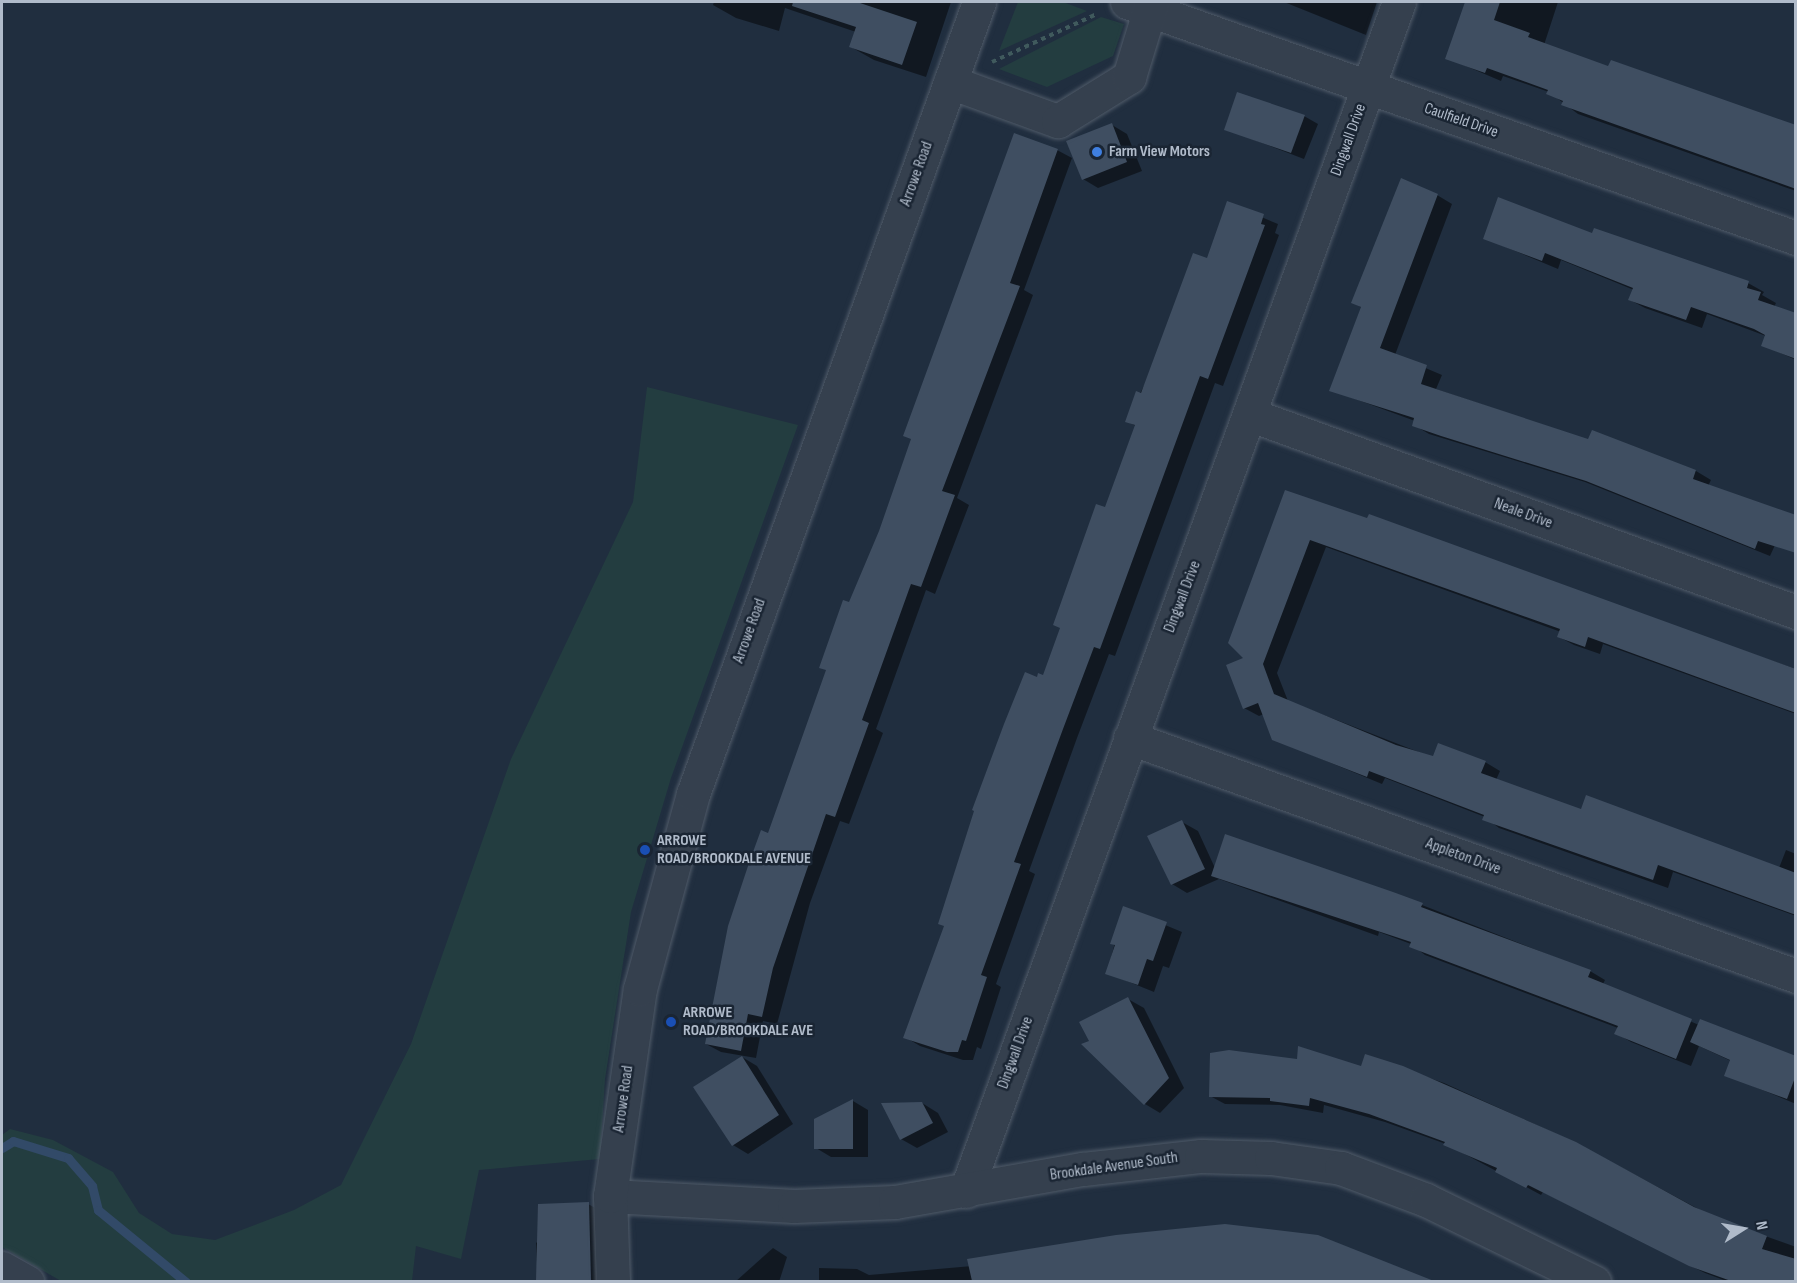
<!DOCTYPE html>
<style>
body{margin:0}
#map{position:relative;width:1797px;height:1283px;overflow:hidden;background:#202e3f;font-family:"Sofia Sans Condensed",sans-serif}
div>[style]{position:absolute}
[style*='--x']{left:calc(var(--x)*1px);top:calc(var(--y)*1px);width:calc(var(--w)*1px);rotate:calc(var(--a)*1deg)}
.green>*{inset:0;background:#233d40}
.shadow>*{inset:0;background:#0007}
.stream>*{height:9px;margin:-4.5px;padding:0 4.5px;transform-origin:4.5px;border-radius:4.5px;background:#324a68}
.building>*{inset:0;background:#3f4e61}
.path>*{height:4px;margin-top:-2px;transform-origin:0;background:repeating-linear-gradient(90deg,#405a5d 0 4.5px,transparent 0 9px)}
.roads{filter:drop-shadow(0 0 2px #505b69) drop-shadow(0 0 2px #505b69)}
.minor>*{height:33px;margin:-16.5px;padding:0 16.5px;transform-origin:16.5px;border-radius:16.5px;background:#35404e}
.dots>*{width:16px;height:16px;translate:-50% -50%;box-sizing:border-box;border:3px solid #1a2533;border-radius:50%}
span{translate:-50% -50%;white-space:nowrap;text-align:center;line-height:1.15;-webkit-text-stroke:5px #1a2533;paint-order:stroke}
.street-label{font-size:16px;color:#b0bbca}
.poi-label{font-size:16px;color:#b0bbca;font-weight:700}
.left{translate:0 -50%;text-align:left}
.frame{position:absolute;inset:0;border:3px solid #b0bbca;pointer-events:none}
.north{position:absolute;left:1713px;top:1199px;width:60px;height:60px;-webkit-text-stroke:4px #1a2533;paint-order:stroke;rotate:79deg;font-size:16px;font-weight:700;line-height:24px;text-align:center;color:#b0bbca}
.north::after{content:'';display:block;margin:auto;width:21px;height:27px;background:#b0bbca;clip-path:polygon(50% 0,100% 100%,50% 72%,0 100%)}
</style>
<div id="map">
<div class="green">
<i style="clip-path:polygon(1018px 2px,1063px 2px,1087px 11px,999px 51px)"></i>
<i style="clip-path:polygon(1101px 17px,1124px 24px,1113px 56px,1047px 87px,999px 69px)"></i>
<i style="clip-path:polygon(647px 387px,798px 425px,671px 778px,631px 912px,605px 1079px,600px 1159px,479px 1170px,461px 1259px,416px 1246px,412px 1281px,61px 1281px,2px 1247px,2px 1135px,10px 1129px,53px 1140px,113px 1172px,139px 1213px,172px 1234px,215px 1240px,294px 1210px,341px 1185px,411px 1044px,511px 759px,633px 502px)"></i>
</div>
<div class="shadow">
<i style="clip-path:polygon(714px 2px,951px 2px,926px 77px,874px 60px,851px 47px,856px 32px,785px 8px,779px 31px,736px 18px,713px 5px)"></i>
<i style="clip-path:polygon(1284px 2px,1377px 2px,1366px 35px)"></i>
<i style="clip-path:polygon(1467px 2px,1558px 2px,1544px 45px,1796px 130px,1796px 191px,1578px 114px,1549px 92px,1503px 76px,1501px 81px,1447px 58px)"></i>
<i style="clip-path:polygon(1304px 116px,1318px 124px,1304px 159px,1226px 129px)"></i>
<i style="clip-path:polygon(1112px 125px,1127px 134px,1142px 171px,1098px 188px,1083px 179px)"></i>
<i style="clip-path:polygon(1057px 150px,1072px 158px,1024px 290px,1033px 295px,957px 498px,969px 505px,935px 594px,926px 590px,876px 729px,883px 733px,849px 824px,840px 821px,810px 903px,777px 1024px,763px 1021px,756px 1058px,721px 1052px,706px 1044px,769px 835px,850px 604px)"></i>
<i style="clip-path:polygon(1437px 195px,1452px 204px,1395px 355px,1442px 375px,1436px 389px,1589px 441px,1593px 432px,1696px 471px,1711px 480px,1708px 486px,1787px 519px,1770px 556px,1585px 482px,1429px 434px,1414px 425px,1415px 421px,1331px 390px,1362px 308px,1353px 302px)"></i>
<i style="clip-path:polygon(1228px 203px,1278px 224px,1275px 233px,1279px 235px,1223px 386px,1215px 383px,1115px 656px,1109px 654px,1077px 738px,1029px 871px,1035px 874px,996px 984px,1001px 987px,981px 1049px,977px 1047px,973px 1060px,963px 1060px,920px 1046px,905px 1037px,1038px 679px,1044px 676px,1106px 509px,1136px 426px,1126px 421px,1208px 260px)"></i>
<i style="clip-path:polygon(1593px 235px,1748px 283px,1764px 292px,1762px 295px,1776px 303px,1774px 307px,1796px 321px,1796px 360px,1763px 345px,1766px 336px,1707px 314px,1702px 328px,1645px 308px,1630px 300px,1634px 290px,1561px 260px,1558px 269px,1484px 238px)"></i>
<i style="clip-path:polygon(1286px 492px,1796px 669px,1796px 714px,1603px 644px,1600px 654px,1574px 645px,1559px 637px,1561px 632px,1326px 547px,1277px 673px,1288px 701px,1434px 758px,1485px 762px,1500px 771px,1496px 780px,1581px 811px,1779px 868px,1786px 850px,1796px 854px,1796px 916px,1673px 872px,1668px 888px,1499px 828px,1485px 817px,1385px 778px,1382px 784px,1273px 739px,1264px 714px,1259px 716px,1244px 708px,1245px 659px)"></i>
<i style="clip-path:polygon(1182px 822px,1198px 831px,1215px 868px,1422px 905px,1590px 971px,1605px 980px,1603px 984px,1699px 1025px,1796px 1057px,1796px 1104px,1726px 1075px,1731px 1061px,1699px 1046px,1691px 1066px,1631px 1042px,1616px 1033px,1618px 1028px,1425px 955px,1411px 944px,1379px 932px,1378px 936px,1219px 879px,1187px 893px,1172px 884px)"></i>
<i style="clip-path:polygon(1124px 908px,1182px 932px,1169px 968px,1163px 966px,1154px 992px,1107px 973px)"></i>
<i style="clip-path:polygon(1128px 999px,1144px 1008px,1184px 1088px,1160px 1113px,1145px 1104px,1091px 1041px)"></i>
<i style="clip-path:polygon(1366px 1056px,1444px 1083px,1576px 1143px,1717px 1219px,1796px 1247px,1796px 1282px,1729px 1282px,1705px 1273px,1543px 1192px,1541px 1195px,1446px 1144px,1385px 1122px,1324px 1105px,1323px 1113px,1280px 1105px,1225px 1104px,1210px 1096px,1362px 1067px)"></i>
<i style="clip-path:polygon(742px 1057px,757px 1066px,793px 1124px,748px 1154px,733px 1145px)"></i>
<i style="clip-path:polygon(853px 1101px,868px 1110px,868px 1157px,831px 1157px,816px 1148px)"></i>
<i style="clip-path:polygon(922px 1103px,938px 1113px,948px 1132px,917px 1148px,901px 1139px)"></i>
<i style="clip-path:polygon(588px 1204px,612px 1217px,614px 1282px,538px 1282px,536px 1243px)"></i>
<i style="clip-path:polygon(1317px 1236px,1431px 1282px,819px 1282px,819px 1268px,857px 1269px,869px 1275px)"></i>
<i style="clip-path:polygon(773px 1248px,787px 1257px,779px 1282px,735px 1282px)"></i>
</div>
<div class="stream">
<i style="--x:2;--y:1148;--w:13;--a:-32"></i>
<i style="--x:13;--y:1141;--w:58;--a:17.2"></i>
<i style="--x:68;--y:1158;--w:37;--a:49"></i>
<i style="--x:92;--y:1186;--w:25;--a:76"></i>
<i style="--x:98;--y:1210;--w:114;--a:39.3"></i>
</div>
<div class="building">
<i style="clip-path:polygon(793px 2px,857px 2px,917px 22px,902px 65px,849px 47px,856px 27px,792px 6px)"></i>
<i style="clip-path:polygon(1465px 2px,1500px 2px,1494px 20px,1530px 33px,1528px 37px,1608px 66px,1611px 60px,1796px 125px,1796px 189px,1561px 105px,1563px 101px,1546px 94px,1548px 90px,1487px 68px,1485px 73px,1445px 59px)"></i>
<i style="clip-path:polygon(1237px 92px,1305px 115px,1291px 153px,1224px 130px)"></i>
<i style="clip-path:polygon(1112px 123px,1127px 162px,1082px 180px,1066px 141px)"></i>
<i style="clip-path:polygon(1014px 133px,1058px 149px,1010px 283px,1020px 286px,942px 491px,955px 495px,921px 587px,911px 584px,862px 720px,869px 723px,835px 817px,826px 814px,773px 968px,762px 1017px,748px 1014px,741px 1051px,705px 1044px,728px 926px,749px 863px,761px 830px,768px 833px,826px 670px,819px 668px,843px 600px,849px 602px,879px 531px,911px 439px,903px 436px)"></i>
<i style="clip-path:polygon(1401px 178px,1438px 194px,1380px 348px,1427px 365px,1421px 384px,1588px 439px,1592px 430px,1696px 470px,1693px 479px,1796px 515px,1796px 553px,1758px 541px,1755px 549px,1586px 481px,1441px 436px,1412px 426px,1414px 418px,1329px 391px,1361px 307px,1351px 303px)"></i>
<i style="clip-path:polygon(1498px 197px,1592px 233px,1594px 228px,1749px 281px,1747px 288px,1761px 292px,1758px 300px,1796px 313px,1796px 359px,1761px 346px,1765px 335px,1754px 329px,1691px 307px,1686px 320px,1628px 300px,1633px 288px,1545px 253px,1542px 261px,1483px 239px)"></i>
<i style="clip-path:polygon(1227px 201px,1264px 214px,1261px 224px,1265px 225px,1208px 379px,1200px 376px,1100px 649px,1094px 647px,1063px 729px,1014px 862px,1021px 864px,981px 975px,987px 977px,966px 1041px,962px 1040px,958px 1052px,947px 1052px,903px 1038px,944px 926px,938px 924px,974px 811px,972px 810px,1004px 724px,1025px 672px,1037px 677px,1038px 673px,1043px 675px,1060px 628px,1053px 625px,1096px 504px,1105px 507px,1135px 425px,1125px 422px,1136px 391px,1141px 393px,1193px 253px,1207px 258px)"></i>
<i style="clip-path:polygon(1285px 490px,1367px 518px,1369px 514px,1796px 669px,1796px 713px,1588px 637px,1585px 647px,1557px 637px,1560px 629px,1310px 540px,1263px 664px,1274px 694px,1396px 745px,1433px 756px,1438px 743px,1486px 761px,1481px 773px,1581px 809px,1586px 795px,1796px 873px,1796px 915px,1658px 865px,1653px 880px,1482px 820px,1484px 815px,1369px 771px,1367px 777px,1272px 740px,1258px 703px,1243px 709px,1226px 665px,1243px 658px,1228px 643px)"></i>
<i style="clip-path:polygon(1182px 820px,1205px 869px,1171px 885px,1147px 836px)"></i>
<i style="clip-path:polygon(1225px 834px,1393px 892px,1423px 903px,1421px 907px,1591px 970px,1588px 977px,1692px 1019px,1676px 1059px,1614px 1034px,1618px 1026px,1409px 947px,1411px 942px,1211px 876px)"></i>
<i style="clip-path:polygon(1123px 906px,1167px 922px,1153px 961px,1147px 959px,1138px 985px,1105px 974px,1115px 945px,1110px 944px)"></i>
<i style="clip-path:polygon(1128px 997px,1169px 1078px,1144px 1105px,1081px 1044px,1089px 1041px,1079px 1022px)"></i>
<i style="clip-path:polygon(1700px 1019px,1796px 1056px,1796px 1075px,1787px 1099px,1724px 1076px,1730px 1060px,1690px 1042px)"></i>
<i style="clip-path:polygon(1298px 1046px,1361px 1066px,1365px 1054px,1403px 1066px,1576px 1142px,1694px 1207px,1767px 1236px,1762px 1249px,1796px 1259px,1796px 1281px,1731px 1281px,1689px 1266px,1528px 1185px,1526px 1188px,1495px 1172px,1497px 1168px,1443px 1145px,1445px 1142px,1369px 1114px,1310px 1098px,1309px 1106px,1270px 1101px,1270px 1098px,1209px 1097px,1210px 1053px,1229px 1050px,1297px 1059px)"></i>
<i style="clip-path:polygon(742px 1056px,779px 1115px,732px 1146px,693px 1087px)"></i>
<i style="clip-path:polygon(853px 1099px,853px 1149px,814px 1149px,814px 1119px)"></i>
<i style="clip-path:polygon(922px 1102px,933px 1123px,900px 1140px,881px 1103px)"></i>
<i style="clip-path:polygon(589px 1202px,591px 1281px,536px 1281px,538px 1204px)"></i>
<i style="clip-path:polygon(1225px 1224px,1318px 1235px,1434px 1281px,972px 1281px,967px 1259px,1116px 1235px)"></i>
</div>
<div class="path">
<i style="--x:992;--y:62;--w:115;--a:-24.6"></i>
</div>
<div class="roads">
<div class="minor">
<i style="--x:1127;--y:2;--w:709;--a:19.43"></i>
<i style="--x:950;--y:82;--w:115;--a:19.9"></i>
<i style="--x:1058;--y:121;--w:84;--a:-31.8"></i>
<i style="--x:1129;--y:77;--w:78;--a:-73"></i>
<i style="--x:1251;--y:415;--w:580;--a:19.87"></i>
<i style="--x:1130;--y:738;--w:707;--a:19.66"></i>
<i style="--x:966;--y:1191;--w:1265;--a:-69.99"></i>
<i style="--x:610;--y:1196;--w:184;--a:3.1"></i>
<i style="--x:794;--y:1206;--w:101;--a:-2.3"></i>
<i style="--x:895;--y:1202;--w:191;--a:-10"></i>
<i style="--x:1083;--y:1169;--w:119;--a:-6.3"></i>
<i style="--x:1201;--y:1156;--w:70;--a:1.6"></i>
<i style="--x:1271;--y:1158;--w:71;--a:8.1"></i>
<i style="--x:1341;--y:1168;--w:91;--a:20.6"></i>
<i style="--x:1426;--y:1200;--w:187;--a:26"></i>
<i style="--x:2;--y:1268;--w:29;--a:29"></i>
<i style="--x:613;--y:1282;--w:86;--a:-92"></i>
<i style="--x:610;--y:1196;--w:209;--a:-81.8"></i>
<i style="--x:640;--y:989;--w:202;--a:-74.8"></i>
<i style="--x:693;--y:794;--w:842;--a:-70.14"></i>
</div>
</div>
<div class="dots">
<i style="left:1097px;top:152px;background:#3f7fe0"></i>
<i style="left:645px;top:850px;background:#1a4fb4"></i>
<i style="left:671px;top:1022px;background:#1a4fb4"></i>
</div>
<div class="street-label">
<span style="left:1461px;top:121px;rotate:19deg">Caulfield Drive</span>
<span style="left:1349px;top:140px;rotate:-70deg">Dingwall Drive</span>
<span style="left:917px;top:174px;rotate:-70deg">Arrowe Road</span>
<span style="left:1523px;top:514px;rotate:20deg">Neale Drive</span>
<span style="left:1183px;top:597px;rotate:-69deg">Dingwall Drive</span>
<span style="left:750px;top:631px;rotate:-70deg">Arrowe Road</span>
<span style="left:1463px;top:857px;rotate:20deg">Appleton Drive</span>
<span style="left:1016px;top:1053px;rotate:-70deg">Dingwall Drive</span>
<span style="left:624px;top:1099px;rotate:-82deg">Arrowe Road</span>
<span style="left:1114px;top:1167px;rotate:-8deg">Brookdale Avenue South</span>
</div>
<div class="poi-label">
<span class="left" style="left:1109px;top:152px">Farm View Motors</span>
<span class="left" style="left:657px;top:850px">ARROWE<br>ROAD/BROOKDALE AVENUE</span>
<span class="left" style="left:683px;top:1022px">ARROWE<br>ROAD/BROOKDALE AVE</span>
</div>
<div class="frame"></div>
<div class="north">N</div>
</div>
